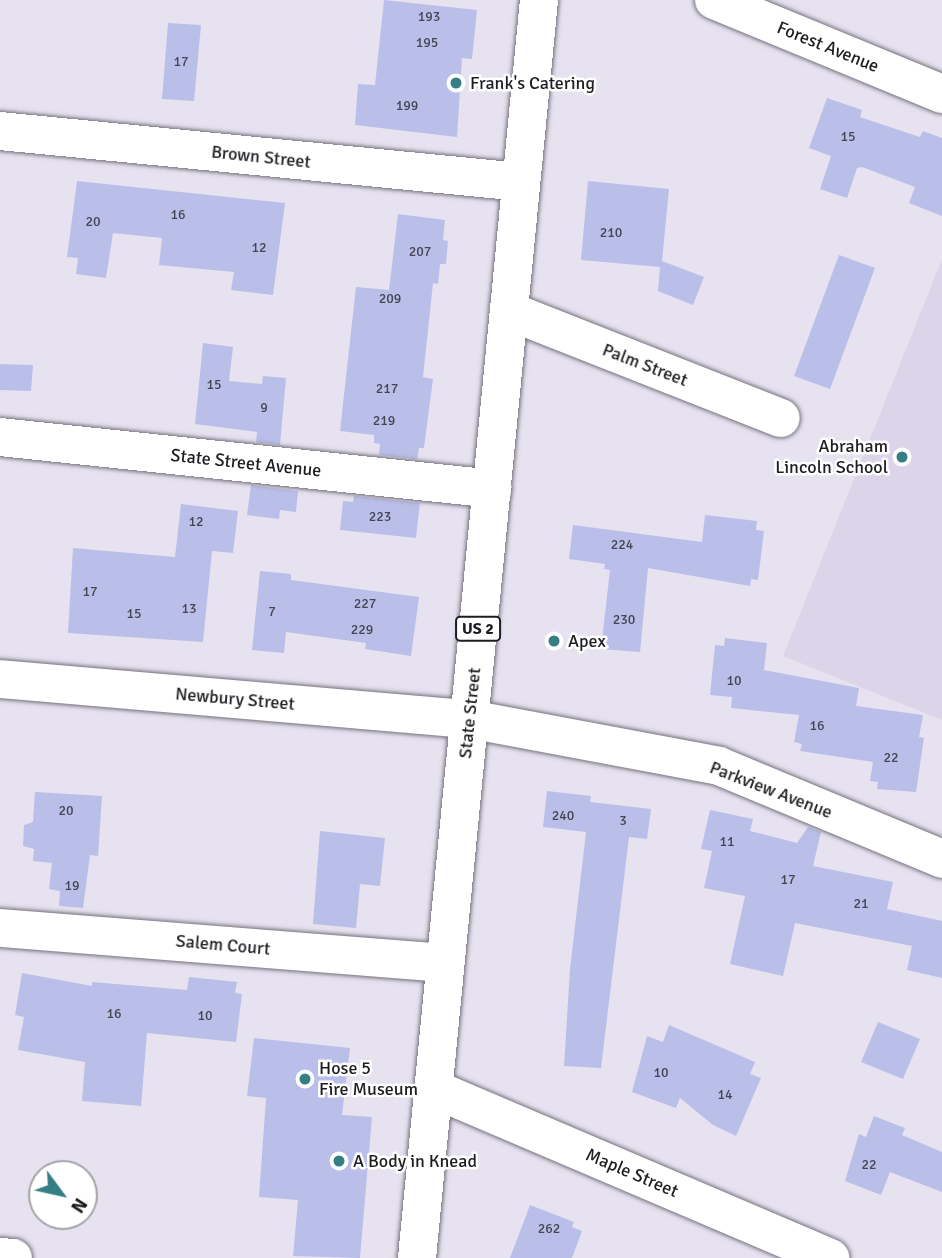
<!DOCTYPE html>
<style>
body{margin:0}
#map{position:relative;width:942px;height:1258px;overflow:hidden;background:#e7e2f0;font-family:Signika,sans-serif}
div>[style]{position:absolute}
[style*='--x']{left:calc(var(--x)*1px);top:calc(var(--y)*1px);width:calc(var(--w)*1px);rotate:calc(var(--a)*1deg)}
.built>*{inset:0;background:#dcd5ea}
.building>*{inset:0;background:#babfe9}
.roads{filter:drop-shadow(0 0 2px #75727d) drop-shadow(0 0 2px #75727d)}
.minor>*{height:38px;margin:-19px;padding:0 19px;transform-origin:19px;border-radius:19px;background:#fff}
.major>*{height:38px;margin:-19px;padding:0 19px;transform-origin:19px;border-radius:19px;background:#fff}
.dots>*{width:19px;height:19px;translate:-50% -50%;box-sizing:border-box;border:4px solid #fff;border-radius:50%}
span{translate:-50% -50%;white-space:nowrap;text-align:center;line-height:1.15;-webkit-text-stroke:5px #fff;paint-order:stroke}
.number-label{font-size:14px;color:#454654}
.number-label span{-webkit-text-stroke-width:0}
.shield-label span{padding:2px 5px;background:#fff;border:2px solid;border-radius:5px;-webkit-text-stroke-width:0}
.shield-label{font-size:16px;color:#1e1d22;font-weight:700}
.street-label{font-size:18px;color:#1e1d22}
.poi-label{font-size:18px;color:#1e1d22}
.left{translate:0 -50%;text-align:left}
.right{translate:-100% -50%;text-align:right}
.north{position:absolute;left:28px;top:1160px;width:70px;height:70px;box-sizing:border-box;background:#fff;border:2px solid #a5a5a7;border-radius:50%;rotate:123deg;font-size:19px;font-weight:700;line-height:28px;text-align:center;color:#1e1d22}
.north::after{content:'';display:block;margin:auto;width:24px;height:32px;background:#357e83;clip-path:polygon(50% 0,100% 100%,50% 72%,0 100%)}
</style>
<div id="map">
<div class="built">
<i style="clip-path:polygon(942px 259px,942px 720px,783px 656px)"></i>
</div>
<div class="building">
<i style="clip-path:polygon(384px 0,477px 10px,472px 59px,462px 58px,457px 137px,355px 125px,358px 84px,375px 85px)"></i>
<i style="clip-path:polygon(168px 23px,201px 25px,194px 101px,162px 99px)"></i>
<i style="clip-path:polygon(827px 98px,862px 110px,860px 117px,920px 137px,923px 131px,942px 138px,942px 216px,909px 203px,915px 187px,862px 167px,857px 168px,847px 198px,820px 189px,831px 156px,809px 148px)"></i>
<i style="clip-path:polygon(77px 181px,285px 203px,273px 295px,231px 290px,234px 272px,159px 265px,162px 238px,113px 233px,106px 278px,76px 274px,78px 258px,67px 257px)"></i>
<i style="clip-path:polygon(588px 181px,669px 189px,662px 261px,704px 277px,693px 305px,658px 291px,660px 267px,581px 260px)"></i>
<i style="clip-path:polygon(398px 214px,445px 220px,443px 240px,448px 241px,446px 264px,440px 264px,438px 284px,433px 283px,423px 377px,433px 379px,424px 448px,419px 448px,417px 459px,379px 455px,380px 444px,374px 443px,374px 435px,340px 431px,356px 287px,389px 290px)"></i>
<i style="clip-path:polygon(839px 255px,875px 268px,830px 389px,794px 376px)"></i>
<i style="clip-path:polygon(203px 343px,233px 347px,229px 381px,262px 384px,263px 376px,286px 378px,280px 445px,256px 442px,257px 432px,195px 424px)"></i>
<i style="clip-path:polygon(0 364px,33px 365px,31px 391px,0 390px)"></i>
<i style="clip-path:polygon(251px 485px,298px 491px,296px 512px,280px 510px,279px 519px,247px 515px)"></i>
<i style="clip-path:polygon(354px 496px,420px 503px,416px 538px,340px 530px,343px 501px,353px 502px)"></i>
<i style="clip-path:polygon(181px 504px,238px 511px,233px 553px,212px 551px,203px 642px,68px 633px,73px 548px,175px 557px)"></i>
<i style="clip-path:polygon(705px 515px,757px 521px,756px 530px,764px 531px,758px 580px,751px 579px,750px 586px,648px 568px,640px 652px,601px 649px,610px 570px,604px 569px,605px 564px,569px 559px,573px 525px,702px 542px)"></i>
<i style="clip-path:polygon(260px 571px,291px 574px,291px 580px,419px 597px,411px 656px,365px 649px,366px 643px,286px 632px,284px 653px,252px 650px)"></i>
<i style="clip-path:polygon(725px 638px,767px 643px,764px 670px,859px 688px,856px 706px,923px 715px,919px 737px,924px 738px,916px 792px,877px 789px,878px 782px,870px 781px,873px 762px,800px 751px,802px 744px,794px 742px,799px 715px,731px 708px,732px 697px,710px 695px,715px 645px,724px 646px)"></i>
<i style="clip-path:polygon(547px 791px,591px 796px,590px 802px,651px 809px,647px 839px,629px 837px,601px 1068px,564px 1066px,570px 969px,586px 832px,543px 827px)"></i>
<i style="clip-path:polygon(35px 792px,102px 796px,98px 856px,90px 855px,83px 908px,59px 906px,60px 891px,49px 889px,52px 863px,33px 861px,34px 849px,23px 846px,24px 825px,33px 822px)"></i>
<i style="clip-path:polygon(710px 810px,753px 819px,750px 831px,797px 843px,808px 827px,821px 832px,813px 866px,893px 882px,887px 909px,942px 921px,942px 978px,907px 970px,912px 946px,795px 923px,783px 976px,730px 964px,745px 896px,704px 888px,712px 851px,701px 849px)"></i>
<i style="clip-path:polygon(320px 831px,385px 838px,380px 886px,360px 884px,356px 928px,313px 924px)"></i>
<i style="clip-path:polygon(22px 973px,92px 986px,92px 982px,187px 990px,189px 977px,237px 982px,235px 993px,242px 994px,236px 1042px,147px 1033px,141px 1106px,82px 1101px,85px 1062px,18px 1050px,24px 1017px,15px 1015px)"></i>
<i style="clip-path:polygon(878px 1022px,920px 1039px,903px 1079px,861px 1062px)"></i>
<i style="clip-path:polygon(669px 1025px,755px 1062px,750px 1074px,761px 1078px,736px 1136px,713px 1125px,680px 1098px,676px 1108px,632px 1092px,647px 1036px,663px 1042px)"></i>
<i style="clip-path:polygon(254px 1038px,350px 1048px,342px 1115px,372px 1117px,360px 1258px,293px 1256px,298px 1200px,259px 1197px,266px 1098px,247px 1096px)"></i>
<i style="clip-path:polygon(874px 1116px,905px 1128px,902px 1135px,942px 1152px,942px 1192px,890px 1172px,881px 1195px,845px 1181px,859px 1134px,866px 1137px)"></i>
<i style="clip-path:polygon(530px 1205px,574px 1222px,572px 1227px,582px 1231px,572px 1258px,510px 1258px)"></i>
</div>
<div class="roads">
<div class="minor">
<i style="--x:714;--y:0;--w:247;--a:22.4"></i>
<i style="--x:0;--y:131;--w:523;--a:5.59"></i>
<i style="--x:509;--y:311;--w:292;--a:21.5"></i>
<i style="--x:0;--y:437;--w:495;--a:6"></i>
<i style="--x:0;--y:679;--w:471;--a:4.9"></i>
<i style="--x:469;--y:719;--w:254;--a:10.6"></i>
<i style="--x:719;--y:766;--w:242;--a:22.6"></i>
<i style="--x:0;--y:928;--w:446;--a:4.5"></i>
<i style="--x:434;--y:1089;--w:431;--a:23.1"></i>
<i style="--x:0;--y:1257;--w:13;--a:4"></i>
</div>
<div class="major">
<i style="--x:417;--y:1258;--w:1264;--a:-84.46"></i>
</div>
</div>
<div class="dots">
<i style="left:456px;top:83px;background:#357e83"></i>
<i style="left:902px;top:457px;background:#357e83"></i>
<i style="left:554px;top:641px;background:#357e83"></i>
<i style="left:305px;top:1079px;background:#357e83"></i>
<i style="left:339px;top:1161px;background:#357e83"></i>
</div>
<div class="number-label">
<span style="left:429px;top:17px">193</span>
<span style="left:427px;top:43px">195</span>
<span style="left:181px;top:62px">17</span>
<span style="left:407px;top:106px">199</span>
<span style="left:848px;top:137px">15</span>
<span style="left:178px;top:215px">16</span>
<span style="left:93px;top:222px">20</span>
<span style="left:611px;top:233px">210</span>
<span style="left:259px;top:248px">12</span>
<span style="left:420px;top:252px">207</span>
<span style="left:390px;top:299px">209</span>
<span style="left:214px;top:385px">15</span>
<span style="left:387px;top:389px">217</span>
<span style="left:264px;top:408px">9</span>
<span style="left:384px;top:421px">219</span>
<span style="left:380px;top:517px">223</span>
<span style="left:196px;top:522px">12</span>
<span style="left:622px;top:545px">224</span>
<span style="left:90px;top:592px">17</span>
<span style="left:365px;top:604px">227</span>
<span style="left:189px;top:609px">13</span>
<span style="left:272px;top:612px">7</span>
<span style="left:134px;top:614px">15</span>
<span style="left:624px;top:620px">230</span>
<span style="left:362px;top:630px">229</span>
<span style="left:734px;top:681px">10</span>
<span style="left:817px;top:726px">16</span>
<span style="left:891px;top:758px">22</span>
<span style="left:66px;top:811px">20</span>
<span style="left:563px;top:816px">240</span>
<span style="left:623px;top:821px">3</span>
<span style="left:727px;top:842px">11</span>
<span style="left:788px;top:880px">17</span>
<span style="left:72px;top:886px">19</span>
<span style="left:861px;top:904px">21</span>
<span style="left:114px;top:1014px">16</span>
<span style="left:205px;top:1016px">10</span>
<span style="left:661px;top:1073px">10</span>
<span style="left:725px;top:1095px">14</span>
<span style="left:869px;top:1165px">22</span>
<span style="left:549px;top:1229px">262</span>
</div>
<div class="shield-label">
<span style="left:478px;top:629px">US 2</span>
</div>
<div class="street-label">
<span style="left:828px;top:47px;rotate:22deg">Forest Avenue</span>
<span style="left:261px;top:157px;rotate:6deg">Brown Street</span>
<span style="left:645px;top:365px;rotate:21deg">Palm Street</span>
<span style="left:246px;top:463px;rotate:6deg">State Street Avenue</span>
<span style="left:235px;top:699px;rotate:5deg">Newbury Street</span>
<span style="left:470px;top:713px;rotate:-84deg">State Street</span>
<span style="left:771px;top:790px;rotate:21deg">Parkview Avenue</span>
<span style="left:223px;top:945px;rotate:5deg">Salem Court</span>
<span style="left:632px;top:1173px;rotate:23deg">Maple Street</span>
</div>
<div class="poi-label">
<span class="left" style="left:470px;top:83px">Frank's Catering</span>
<span class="right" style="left:888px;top:457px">Abraham<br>Lincoln School</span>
<span class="left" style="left:568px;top:641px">Apex</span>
<span class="left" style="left:319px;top:1079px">Hose 5<br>Fire Museum</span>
<span class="left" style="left:353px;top:1161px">A Body in Knead</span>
</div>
<div class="north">N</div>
</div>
